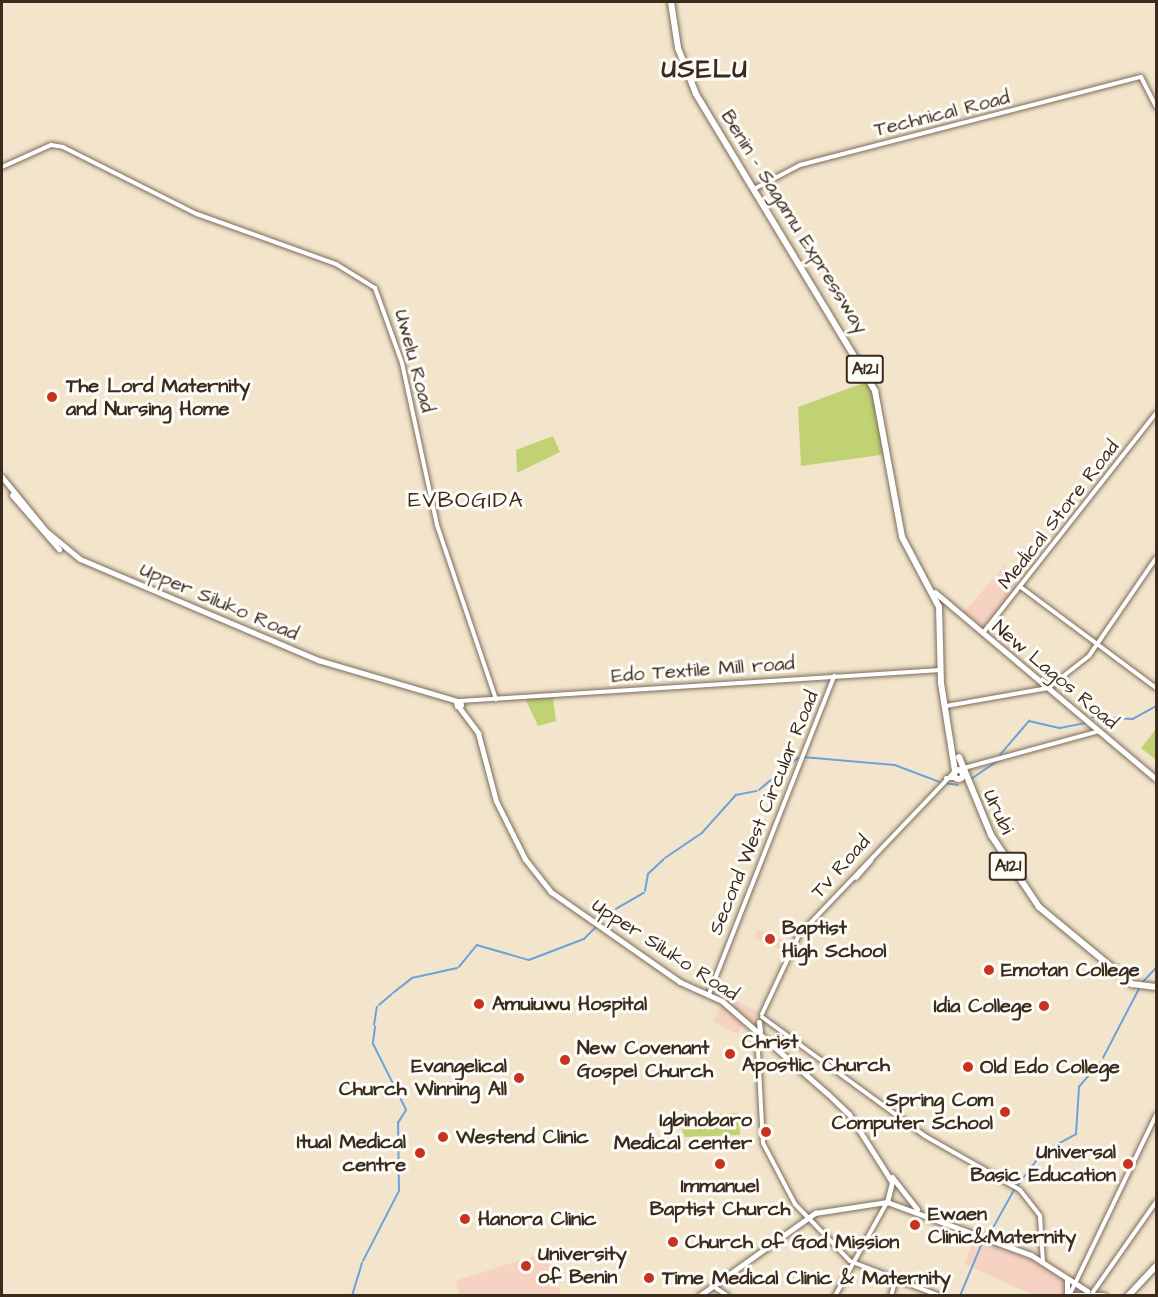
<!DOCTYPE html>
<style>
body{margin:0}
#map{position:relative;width:1158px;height:1297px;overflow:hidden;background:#f2e5cb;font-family:"Architects Daughter",sans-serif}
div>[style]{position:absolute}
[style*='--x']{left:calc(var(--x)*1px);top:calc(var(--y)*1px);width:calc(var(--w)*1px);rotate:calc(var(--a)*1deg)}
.built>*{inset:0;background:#f5d2c2}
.green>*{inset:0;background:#c0d274}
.stream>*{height:1.5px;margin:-0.75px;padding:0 0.75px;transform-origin:0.75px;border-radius:0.75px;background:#6ca2da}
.roads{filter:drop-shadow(0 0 2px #7b6b5b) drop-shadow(0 0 2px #7b6b5b)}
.tertiary>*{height:4px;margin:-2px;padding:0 2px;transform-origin:2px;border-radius:2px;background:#fff}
.secondary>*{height:4.5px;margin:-2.25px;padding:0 2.25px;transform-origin:2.25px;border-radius:2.25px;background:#fff}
.primary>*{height:5px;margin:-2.5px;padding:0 2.5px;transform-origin:2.5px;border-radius:2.5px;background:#fff}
.trunk>*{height:6px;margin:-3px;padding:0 3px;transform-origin:3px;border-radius:3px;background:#fff}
.trunk>.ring{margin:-3px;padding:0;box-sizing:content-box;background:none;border:6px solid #fff;border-radius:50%}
.dots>*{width:16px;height:16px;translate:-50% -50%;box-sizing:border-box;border:3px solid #fdfcf7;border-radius:50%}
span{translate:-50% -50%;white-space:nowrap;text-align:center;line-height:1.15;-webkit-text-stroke:6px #fdfcf7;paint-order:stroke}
.shield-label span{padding:2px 4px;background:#fdfcf7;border:2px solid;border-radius:4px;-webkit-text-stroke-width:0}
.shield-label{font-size:18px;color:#3b2a1e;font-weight:700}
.street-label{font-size:20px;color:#3b2a1e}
.poi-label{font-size:20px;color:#3b2a1e;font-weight:700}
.left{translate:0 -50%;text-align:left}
.right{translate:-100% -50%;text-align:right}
.quarter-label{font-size:22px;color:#3b2a1e;letter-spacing:1.5px}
.district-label{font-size:26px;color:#3b2a1e;font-weight:700;letter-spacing:1.5px}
.frame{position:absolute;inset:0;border:3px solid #3b2a1e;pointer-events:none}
</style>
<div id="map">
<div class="built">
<i style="clip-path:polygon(1006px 564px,1008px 577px,1020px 588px,985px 629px,964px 612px)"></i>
<i style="clip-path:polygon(758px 929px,785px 941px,782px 950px,754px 938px)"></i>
<i style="clip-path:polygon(713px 989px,761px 1013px,756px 1025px,713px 992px)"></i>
<i style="clip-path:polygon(723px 1003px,744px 1022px,737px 1034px,713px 1021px)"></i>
<i style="clip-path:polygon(974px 1239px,1037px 1262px,1069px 1284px,1063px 1295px,1034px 1295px,964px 1264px)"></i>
<i style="clip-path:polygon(546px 1252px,561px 1295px,460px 1295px,455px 1281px)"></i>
</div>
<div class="green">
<i style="clip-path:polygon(869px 381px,888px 454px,801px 466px,798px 407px)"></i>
<i style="clip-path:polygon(553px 436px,560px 452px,517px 473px,516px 450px)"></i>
<i style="clip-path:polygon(525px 698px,553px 698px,556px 721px,538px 726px)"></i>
<i style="clip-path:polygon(1156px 729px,1156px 760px,1141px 748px)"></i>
<i style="clip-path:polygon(739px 1113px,740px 1135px,685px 1137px,677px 1117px)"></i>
</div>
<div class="stream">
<i style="--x:1092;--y:717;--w:41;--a:2.8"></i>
<i style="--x:1133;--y:719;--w:26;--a:-29"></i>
<i style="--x:1000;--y:755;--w:45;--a:-49.5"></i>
<i style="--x:1029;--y:721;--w:32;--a:13"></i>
<i style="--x:1060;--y:728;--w:25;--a:-11"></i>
<i style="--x:803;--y:757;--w:92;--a:5"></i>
<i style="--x:895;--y:765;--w:48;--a:20.7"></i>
<i style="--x:971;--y:779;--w:32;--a:-34"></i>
<i style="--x:944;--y:783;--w:14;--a:8"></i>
<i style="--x:759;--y:790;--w:50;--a:-39.4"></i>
<i style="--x:665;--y:858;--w:45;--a:-34"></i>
<i style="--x:702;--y:833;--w:51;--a:-48.2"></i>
<i style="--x:736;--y:795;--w:21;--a:-11"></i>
<i style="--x:645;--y:891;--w:17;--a:-80"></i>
<i style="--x:648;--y:874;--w:21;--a:-43"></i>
<i style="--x:616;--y:909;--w:32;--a:-30"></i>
<i style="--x:601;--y:921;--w:16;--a:-43"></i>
<i style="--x:459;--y:967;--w:28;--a:-51"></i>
<i style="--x:477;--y:945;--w:54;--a:16.1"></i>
<i style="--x:529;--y:960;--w:59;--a:-20.9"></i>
<i style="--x:584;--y:939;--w:18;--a:-45"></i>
<i style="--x:1142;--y:983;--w:21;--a:-47"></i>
<i style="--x:393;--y:993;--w:24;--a:-38"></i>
<i style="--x:412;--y:978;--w:46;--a:-12.5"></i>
<i style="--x:379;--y:1005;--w:16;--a:-40"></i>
<i style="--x:374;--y:1025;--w:18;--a:-81"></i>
<i style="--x:373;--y:1042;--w:15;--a:-82"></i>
<i style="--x:1103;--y:1058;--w:80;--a:-62.5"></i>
<i style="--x:1018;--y:1185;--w:40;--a:-53"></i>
<i style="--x:1042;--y:1153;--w:39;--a:-29"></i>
<i style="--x:1076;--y:1134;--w:47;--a:-86.3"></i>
<i style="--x:1079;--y:1087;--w:31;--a:-50"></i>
<i style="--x:988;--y:1237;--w:54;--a:-61"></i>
<i style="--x:363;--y:1261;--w:79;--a:-62.8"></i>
<i style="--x:399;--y:1191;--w:68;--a:-90.8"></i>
<i style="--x:398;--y:1123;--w:15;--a:-58"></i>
<i style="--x:406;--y:1110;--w:74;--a:-116.6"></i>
<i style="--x:352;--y:1296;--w:34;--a:-73"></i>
<i style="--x:960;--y:1296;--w:60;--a:-67.3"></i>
</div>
<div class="roads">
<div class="tertiary">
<i style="--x:2;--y:167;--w:54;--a:-24.2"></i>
<i style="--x:51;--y:145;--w:12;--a:9"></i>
<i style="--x:63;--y:147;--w:150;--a:26.6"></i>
<i style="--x:197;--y:214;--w:148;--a:19.8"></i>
<i style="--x:336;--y:264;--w:46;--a:31.6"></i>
<i style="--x:375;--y:288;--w:80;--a:70.2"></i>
<i style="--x:402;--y:363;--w:166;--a:77.8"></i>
<i style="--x:437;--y:525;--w:184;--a:71.3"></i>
<i style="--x:754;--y:189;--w:52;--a:-27.6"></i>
<i style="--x:800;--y:165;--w:352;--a:-14.5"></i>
<i style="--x:1141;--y:77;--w:34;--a:63"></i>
<i style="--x:1022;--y:588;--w:167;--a:36.7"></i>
<i style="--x:983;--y:633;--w:280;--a:-51.8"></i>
<i style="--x:460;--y:701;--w:482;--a:-3.7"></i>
<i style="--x:946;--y:706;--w:104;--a:-10"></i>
<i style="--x:1048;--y:688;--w:52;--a:-38"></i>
<i style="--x:1089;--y:656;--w:119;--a:-55.6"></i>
<i style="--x:964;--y:768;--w:140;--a:-15.3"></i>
<i style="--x:946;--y:778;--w:9;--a:0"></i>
<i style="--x:856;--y:878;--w:23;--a:-49"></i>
<i style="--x:709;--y:994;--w:342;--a:-68.5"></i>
<i style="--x:762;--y:1014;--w:87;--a:-64.9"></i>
<i style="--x:799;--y:935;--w:225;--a:-46.4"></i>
<i style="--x:762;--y:1017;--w:202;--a:36.1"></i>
<i style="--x:925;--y:1136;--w:109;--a:29.6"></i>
<i style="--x:1020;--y:1190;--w:33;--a:52"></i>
<i style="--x:1040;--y:1216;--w:47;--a:86.3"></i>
<i style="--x:757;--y:1032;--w:111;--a:86.9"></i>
<i style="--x:763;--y:1143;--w:69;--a:62.3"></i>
<i style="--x:795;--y:1204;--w:79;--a:46"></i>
<i style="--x:850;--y:1261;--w:97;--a:21.3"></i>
<i style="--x:713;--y:1286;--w:18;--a:34"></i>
<i style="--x:1093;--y:1292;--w:110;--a:-55"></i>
<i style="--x:835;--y:1296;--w:107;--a:-61"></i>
<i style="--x:891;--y:1296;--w:18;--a:-74"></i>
<i style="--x:1069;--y:1296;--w:201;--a:-64.3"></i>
</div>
<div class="secondary">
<i style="--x:935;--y:592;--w:289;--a:40.2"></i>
<i style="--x:699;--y:1296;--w:143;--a:-35.6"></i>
<i style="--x:815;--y:1213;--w:73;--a:-8.7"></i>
</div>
<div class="primary">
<i style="--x:2;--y:477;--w:70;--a:50.8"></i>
<i style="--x:46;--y:531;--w:44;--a:39.5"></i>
<i style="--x:80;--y:559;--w:259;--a:23"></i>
<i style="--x:318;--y:660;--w:145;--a:16.4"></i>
<i style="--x:12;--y:495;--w:72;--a:49"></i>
<i style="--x:460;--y:701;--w:4;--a:76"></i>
<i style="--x:461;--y:705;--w:4;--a:166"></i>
<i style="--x:457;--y:706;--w:4;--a:-104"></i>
<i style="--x:456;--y:702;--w:4;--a:-14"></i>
<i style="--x:458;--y:706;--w:34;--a:53"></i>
<i style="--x:478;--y:733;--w:70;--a:75.2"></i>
<i style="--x:496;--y:801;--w:65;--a:63.4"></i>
<i style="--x:525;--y:859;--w:42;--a:51.8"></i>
<i style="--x:551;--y:892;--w:157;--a:34.9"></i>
<i style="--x:680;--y:982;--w:46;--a:24.3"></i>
<i style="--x:722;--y:1001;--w:141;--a:41.3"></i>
<i style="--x:828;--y:1094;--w:29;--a:44"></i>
<i style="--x:849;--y:1114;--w:80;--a:57.7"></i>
<i style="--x:892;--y:1182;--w:21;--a:104"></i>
<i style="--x:887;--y:1202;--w:153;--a:20.2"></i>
<i style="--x:1031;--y:1255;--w:67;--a:32.7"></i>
<i style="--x:759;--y:1022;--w:9;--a:84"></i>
<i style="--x:892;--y:1177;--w:41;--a:52"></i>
<i style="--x:1067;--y:1280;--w:16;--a:90"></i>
</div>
<div class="trunk">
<i style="--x:671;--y:2;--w:47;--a:81.3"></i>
<i style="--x:678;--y:48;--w:49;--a:68.6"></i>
<i style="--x:696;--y:94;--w:347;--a:58.9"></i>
<i style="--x:875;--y:391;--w:148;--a:79.5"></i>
<i style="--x:902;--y:537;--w:79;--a:62.1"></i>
<i style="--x:939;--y:607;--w:76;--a:88.5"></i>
<i style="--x:941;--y:683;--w:89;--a:81"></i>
<i style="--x:959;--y:757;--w:84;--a:67.7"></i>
<i style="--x:991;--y:835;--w:87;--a:56.3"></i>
<i style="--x:1039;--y:907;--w:121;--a:39.6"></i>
<i style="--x:1132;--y:984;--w:24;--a:7"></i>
<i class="ring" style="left:953.5px;top:769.5px;width:3px;height:3px"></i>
<i style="--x:1073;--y:1296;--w:31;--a:0"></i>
<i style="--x:1128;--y:1296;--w:41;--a:-47"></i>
</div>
</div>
<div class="dots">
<i style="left:52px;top:397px;background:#c8321e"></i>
<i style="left:770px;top:939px;background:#c8321e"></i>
<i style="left:989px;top:970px;background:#c8321e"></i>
<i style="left:479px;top:1004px;background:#c8321e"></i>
<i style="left:1044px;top:1006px;background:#c8321e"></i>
<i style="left:730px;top:1054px;background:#c8321e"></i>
<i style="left:565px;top:1060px;background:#c8321e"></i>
<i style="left:968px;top:1067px;background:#c8321e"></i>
<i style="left:519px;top:1078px;background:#c8321e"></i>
<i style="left:1005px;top:1112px;background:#c8321e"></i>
<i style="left:766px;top:1132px;background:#c8321e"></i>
<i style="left:443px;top:1137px;background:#c8321e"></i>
<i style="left:420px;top:1153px;background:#c8321e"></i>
<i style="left:720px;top:1164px;background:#c8321e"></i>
<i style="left:1128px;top:1164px;background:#c8321e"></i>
<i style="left:465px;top:1219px;background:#c8321e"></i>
<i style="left:915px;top:1225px;background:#c8321e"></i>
<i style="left:673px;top:1242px;background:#c8321e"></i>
<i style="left:526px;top:1266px;background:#c8321e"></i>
<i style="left:649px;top:1278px;background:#c8321e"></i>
</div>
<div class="shield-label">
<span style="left:865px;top:369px">A121</span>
<span style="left:1008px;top:866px">A121</span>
</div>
<div class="street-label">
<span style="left:942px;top:114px;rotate:-14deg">Technical Road</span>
<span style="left:794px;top:222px;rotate:58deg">Benin - Sagamu Expressway</span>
<span style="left:414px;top:361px;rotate:75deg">Uwelu Road</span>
<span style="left:1059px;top:515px;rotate:-52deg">Medical Store Road</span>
<span style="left:219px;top:602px;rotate:23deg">Upper Siluko Road</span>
<span style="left:703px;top:670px;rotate:-4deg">Edo Textile Mill road</span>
<span style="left:1055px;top:675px;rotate:40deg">New Lagos Road</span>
<span style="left:998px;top:812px;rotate:65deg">Urubi</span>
<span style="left:764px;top:813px;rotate:-68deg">Second West Circular Road</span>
<span style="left:841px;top:867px;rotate:-48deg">Tv Road</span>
<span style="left:665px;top:950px;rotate:33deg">Upper Siluko Road</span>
</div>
<div class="poi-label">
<span class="left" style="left:66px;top:398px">The Lord Maternity<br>and Nursing Home</span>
<span class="left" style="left:782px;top:940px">Baptist<br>High School</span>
<span class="left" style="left:1001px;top:970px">Emotan College</span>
<span class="left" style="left:492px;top:1004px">Amuiuwu Hospital</span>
<span class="right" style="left:1032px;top:1006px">Idia College</span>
<span class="left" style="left:742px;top:1054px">Christ<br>Apostlic Church</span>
<span class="left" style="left:577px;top:1060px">New Covenant<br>Gospel Church</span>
<span class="right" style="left:507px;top:1078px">Evangelical<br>Church Winning All</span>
<span class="left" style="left:980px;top:1067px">Old Edo College</span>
<span class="right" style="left:993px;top:1112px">Spring Com<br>Computer School</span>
<span class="right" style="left:752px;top:1132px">Igbinobaro<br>Medical center</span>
<span class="left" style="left:456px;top:1137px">Westend Clinic</span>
<span class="right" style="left:406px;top:1154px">Itual Medical<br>centre</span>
<span class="right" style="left:1116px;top:1164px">Universal<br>Basic Education</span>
<span style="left:720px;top:1198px">Immanuel<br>Baptist Church</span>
<span class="left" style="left:928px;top:1226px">Ewaen<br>Clinic&amp;Maternity</span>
<span class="left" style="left:478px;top:1219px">Hanora Clinic</span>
<span class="left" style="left:685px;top:1242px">Church of God Mission</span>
<span class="left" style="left:538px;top:1266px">University<br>of Benin</span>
<span class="left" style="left:662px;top:1278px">Time Medical Clinic &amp; Maternity</span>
</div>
<div class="quarter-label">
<span style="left:466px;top:501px">EVBOGIDA</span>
</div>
<div class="district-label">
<span style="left:705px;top:70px">USELU</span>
</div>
<div class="frame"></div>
</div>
